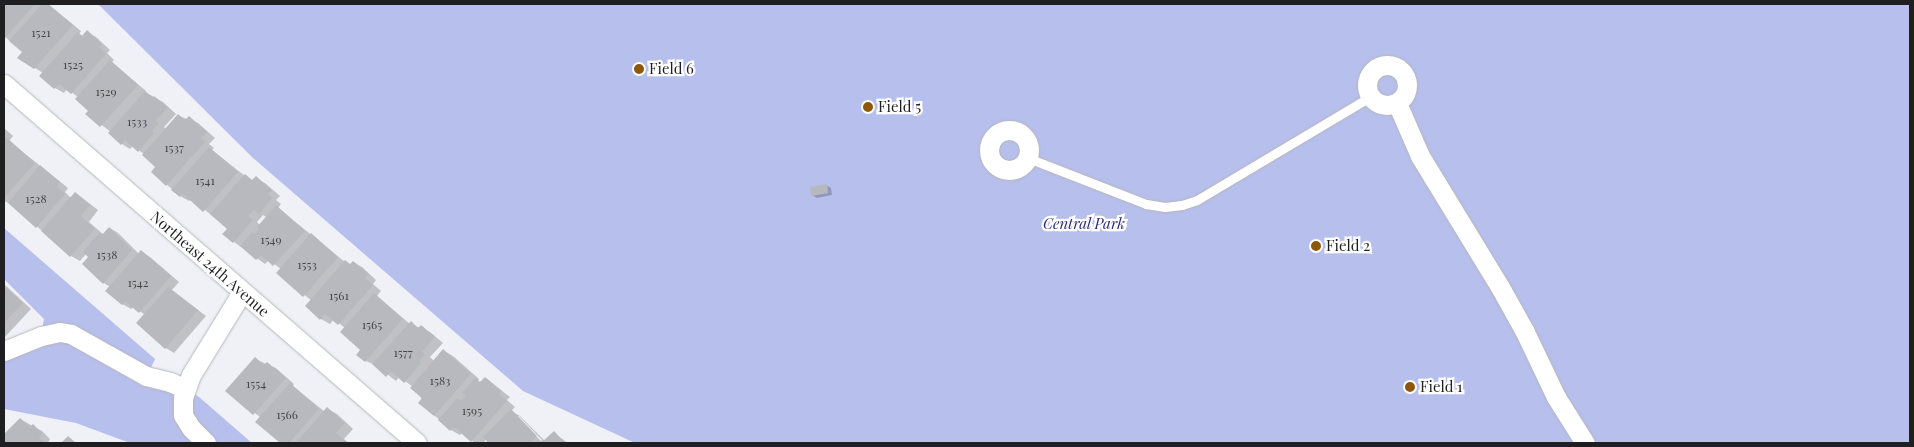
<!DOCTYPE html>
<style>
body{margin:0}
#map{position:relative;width:1914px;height:447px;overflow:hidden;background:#f0f1f7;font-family:"Playfair Display",serif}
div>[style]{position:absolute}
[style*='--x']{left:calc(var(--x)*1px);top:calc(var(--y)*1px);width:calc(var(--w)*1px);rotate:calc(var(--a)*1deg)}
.green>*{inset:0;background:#b7bfed}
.shadow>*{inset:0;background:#0003}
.building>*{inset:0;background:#b8b9be}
.roads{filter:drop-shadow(0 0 1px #b6b7bc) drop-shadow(0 0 1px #b6b7bc)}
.service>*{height:9px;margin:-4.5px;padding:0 4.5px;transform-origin:4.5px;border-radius:4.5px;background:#fff}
.minor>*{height:19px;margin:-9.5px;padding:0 9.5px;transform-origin:9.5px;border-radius:9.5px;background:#fff}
.minor>.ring{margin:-9.5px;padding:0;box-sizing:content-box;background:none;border:19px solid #fff;border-radius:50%}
.dots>*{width:14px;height:14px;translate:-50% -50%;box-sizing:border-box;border:2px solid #fff;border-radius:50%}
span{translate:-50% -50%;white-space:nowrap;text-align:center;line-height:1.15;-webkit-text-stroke:4.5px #fff;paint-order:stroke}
.number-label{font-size:12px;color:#454648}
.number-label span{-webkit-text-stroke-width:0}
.poi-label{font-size:15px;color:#1f1f21}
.left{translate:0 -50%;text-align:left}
.park-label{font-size:15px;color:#2b2e70;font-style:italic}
.street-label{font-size:15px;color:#1f1f21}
.frame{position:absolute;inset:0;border:5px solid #1f1f21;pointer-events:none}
</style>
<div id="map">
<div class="green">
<i style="clip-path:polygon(98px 4px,1910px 4px,1910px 443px,635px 443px,523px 391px,253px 158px)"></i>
<i style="clip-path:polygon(4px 228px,155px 359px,147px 376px,186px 389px,199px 397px,252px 443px,130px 443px,76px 423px,4px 409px,4px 350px,41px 336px,44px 319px,4px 279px)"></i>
</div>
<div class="shadow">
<i style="clip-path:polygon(evenodd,4px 4px,48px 4px,81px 31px,79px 34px,83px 36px,87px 32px,96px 37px,110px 50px,107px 53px,114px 60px,112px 62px,146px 91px,145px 92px,163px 102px,176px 114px,164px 127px,166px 129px,179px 116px,198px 123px,215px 138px,209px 144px,214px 148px,212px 150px,245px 176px,254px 181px,256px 178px,265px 183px,280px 196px,276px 200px,281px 204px,278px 208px,345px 262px,351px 265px,353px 262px,362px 267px,376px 280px,373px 284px,381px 291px,377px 296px,410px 324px,430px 332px,443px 343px,430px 357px,434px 361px,444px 351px,453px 356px,479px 379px,478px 381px,481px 383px,485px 378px,510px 397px,507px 400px,515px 407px,511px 411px,520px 416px,545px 441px,554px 433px,568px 443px,487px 443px,489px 441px,487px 439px,483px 443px,475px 443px,462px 433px,460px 435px,451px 430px,434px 415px,412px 386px,399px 377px,396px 381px,375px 365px,366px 361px,362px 350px,345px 328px,334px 319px,330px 324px,321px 319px,312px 301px,277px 273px,281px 269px,269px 260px,265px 264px,234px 242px,229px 229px,191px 199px,189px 201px,180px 196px,152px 172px,157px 167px,144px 154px,133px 146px,130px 149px,122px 144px,111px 132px,87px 114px,90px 110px,78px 97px,67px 89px,64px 93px,55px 88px,41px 76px,43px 73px,19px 58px,23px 52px,4px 36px,4px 4px,263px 215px,266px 217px,260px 225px,257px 222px,263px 215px,4px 4px,519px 416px,542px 440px,541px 441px,517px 417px,519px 416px)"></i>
<i style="clip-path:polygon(4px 128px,13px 136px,9px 141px,68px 188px,65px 192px,71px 198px,76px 193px,98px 210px,89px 222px,104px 235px,110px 228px,118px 233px,139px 254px,141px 252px,150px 257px,179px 282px,172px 290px,206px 316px,174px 353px,166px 348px,145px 315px,134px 307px,131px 309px,122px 304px,110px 287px,104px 283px,90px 257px,86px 254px,80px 261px,71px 256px,11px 204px,4px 201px)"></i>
<i style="clip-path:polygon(826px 185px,831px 188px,832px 195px,817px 198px,812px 195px)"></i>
<i style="clip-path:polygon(4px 284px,31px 309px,4px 338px)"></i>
<i style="clip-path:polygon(255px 359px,276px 368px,294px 384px,293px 386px,325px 412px,328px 409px,337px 414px,353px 429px,344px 439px,349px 443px,282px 443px,257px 422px,261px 418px,227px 390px)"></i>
<i style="clip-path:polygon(20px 419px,42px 431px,50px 439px,48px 443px,4px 443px,4px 436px)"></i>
</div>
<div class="building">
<i style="clip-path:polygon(4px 4px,35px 4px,5px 38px,4px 37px)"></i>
<i style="clip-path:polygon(42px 4px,48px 4px,73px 25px,34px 69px,17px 58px,22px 52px,9px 41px)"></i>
<i style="clip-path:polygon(87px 30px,102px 44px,99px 47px,106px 54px,71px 94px,59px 84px,54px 89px,39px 76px,78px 32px,82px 36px)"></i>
<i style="clip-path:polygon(110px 60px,138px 85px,100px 127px,85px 114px,88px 111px,75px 99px)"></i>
<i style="clip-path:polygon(145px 91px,153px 98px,154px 96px,168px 108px,156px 121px,159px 123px,152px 131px,154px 133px,138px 152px,125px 140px,121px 145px,108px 133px)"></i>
<i style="clip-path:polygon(178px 114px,185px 120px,189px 116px,207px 132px,201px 138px,205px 142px,166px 186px,151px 172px,155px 167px,142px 155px)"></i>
<i style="clip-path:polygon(6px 137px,35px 163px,4px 198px,4px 139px)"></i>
<i style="clip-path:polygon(209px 147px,238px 172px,203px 212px,182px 193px,180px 197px,171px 190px)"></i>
<i style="clip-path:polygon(40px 165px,60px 182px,57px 187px,65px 194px,36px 228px,8px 203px)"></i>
<i style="clip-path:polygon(245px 174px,252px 180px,256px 176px,272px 191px,268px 194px,272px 198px,259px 214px,254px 210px,248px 216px,253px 220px,233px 243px,222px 234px,227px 229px,210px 214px)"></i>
<i style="clip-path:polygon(827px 184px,828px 193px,811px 196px,810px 187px)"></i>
<i style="clip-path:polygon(75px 192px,90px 205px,81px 216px,95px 229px,70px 257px,41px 231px)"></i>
<i style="clip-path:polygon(276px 205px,305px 231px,273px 266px,261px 255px,256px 260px,240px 246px,252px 232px,254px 234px,259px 229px,257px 227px)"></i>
<i style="clip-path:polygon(109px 227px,132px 250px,103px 284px,82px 264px,88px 257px,83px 252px,99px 233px,102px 235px)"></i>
<i style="clip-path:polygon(311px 233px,338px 257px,303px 297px,276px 273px)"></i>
<i style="clip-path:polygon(141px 250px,171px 276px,139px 313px,125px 301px,122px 305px,105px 291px)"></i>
<i style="clip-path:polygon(345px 260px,350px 264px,353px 261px,368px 274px,365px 278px,373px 285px,338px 325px,325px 314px,320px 320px,305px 306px)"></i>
<i style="clip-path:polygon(4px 286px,23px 303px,4px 323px)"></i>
<i style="clip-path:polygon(168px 287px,198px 310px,165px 349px,136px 323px)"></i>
<i style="clip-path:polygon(374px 293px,403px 319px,365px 362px,356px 355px,360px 350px,340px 332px)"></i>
<i style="clip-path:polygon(411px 321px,418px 328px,421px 325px,435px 337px,422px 352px,425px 354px,419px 361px,421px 363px,404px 383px,391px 371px,386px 377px,372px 364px)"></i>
<i style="clip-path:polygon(443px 349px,471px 374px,434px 416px,418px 403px,422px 398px,410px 388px)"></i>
<i style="clip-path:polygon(255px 357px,264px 365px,267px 362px,286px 378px,253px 415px,225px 391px)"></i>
<i style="clip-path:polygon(485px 377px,502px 391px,499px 394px,507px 401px,471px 442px,454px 427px,450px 431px,438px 420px,457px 398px,461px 401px,466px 396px,462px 393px,475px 378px,480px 382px)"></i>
<i style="clip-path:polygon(290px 383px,319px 409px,289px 443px,280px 443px,255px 422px)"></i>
<i style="clip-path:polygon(327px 407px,345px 423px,336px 433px,347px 443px,296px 443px)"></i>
<i style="clip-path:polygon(511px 409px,537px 436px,530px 443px,485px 443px,487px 441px,483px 437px)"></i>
<i style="clip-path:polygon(20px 418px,30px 427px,33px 424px,42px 433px,39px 437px,45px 443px,4px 443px,4px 434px)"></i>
<i style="clip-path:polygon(554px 431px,565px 443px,541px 443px)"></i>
<i style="clip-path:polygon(68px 436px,76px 443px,61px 443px)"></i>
</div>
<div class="roads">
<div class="service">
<i style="--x:1028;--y:158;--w:127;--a:21.3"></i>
<i style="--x:1146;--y:204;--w:19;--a:9"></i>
<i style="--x:1165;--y:207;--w:17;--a:-7"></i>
<i style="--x:1182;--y:205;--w:16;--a:-18"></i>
<i style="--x:1197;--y:200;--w:201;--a:-30.8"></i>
</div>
<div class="minor">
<i class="ring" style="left:1367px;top:65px;width:21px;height:21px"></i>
<i style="--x:4;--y:84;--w:547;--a:41"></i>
<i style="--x:1397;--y:103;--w:58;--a:66.5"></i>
<i style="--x:1420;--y:156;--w:153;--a:58.6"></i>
<i style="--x:1500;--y:287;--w:51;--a:60.9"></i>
<i style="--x:1525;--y:332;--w:72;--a:64.5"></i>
<i style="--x:1556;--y:397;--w:54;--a:57.8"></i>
<i class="ring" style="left:989px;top:130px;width:21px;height:21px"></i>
<i style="--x:4;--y:351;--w:40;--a:-22"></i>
<i style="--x:41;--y:336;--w:19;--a:-12"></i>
<i style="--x:60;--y:332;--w:11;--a:10"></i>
<i style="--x:71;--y:334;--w:86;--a:29.2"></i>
<i style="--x:146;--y:376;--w:25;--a:14"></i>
<i style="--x:170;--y:382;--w:17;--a:24"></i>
<i style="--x:206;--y:443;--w:21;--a:-135"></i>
<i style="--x:191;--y:428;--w:15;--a:-122"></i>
<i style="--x:183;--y:415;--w:17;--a:-90"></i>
<i style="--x:183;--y:398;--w:24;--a:-71"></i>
<i style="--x:191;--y:375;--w:97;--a:-58.4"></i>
</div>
</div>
<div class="dots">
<i style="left:639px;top:69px;background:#8e570b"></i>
<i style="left:868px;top:107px;background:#8e570b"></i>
<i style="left:1316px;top:246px;background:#8e570b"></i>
<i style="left:1410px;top:387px;background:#8e570b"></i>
</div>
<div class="number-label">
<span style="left:41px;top:33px">1521</span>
<span style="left:73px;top:65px">1525</span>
<span style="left:106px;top:92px">1529</span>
<span style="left:137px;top:122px">1533</span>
<span style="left:174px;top:148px">1537</span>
<span style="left:205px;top:181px">1541</span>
<span style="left:36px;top:199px">1528</span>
<span style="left:271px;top:240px">1549</span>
<span style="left:107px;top:255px">1538</span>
<span style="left:307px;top:265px">1553</span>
<span style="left:138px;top:283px">1542</span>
<span style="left:339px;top:296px">1561</span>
<span style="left:372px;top:325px">1565</span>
<span style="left:403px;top:353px">1577</span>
<span style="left:440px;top:381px">1583</span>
<span style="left:256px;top:384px">1554</span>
<span style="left:472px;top:411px">1595</span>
<span style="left:287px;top:415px">1566</span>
</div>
<div class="poi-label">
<span class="left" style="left:649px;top:69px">Field 6</span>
<span class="left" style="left:878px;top:107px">Field 5</span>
<span class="left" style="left:1326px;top:246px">Field 2</span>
<span class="left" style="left:1420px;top:387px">Field 1</span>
</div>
<div class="park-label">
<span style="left:1084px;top:224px">Central Park</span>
</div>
<div class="street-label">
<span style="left:210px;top:264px;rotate:41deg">Northeast 24th Avenue</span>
</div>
<div class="frame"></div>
</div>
